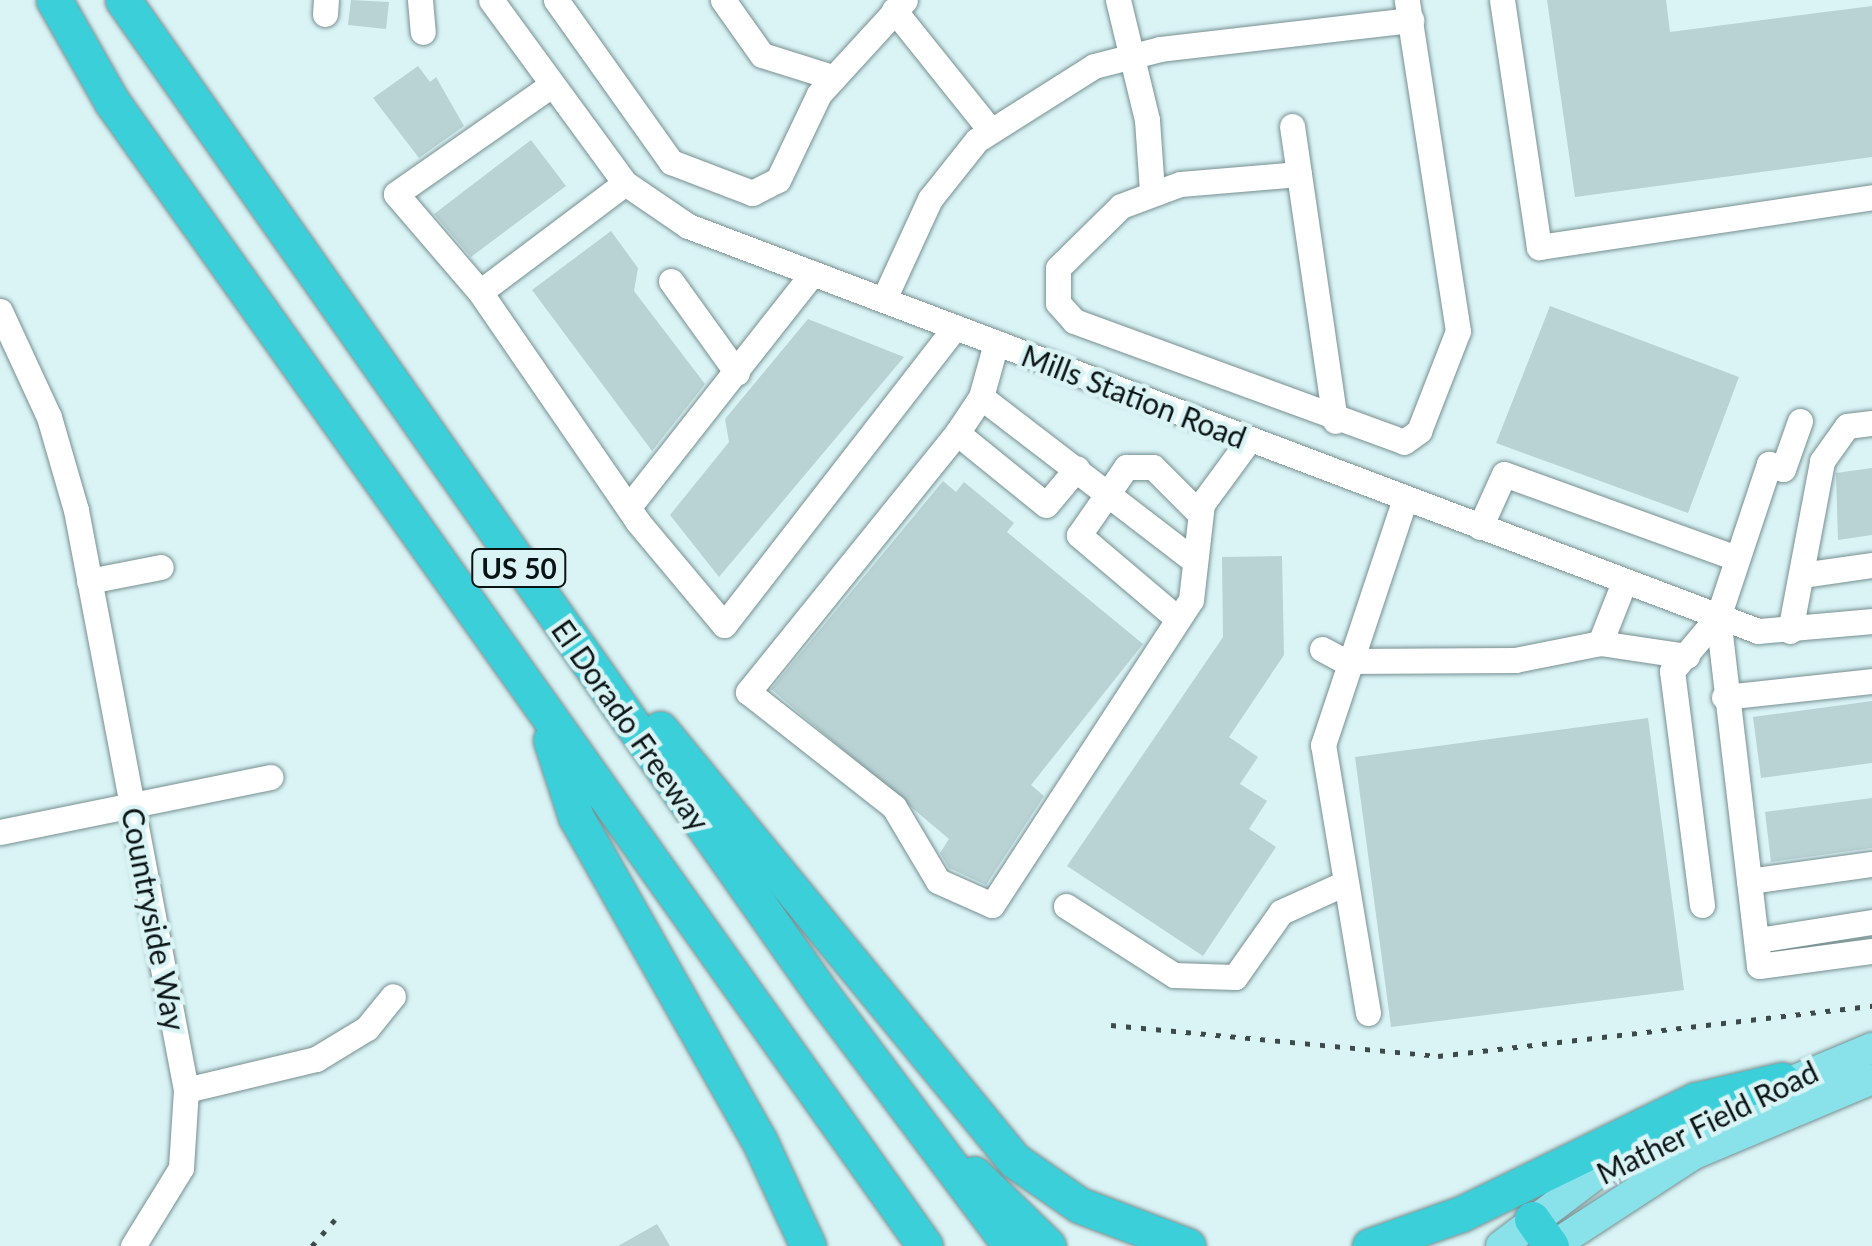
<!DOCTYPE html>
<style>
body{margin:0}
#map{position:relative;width:1872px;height:1246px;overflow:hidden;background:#daf4f6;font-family:Lato,sans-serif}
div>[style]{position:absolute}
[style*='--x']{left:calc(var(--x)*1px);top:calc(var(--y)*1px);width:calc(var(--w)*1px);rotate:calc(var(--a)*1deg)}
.building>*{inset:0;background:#b9d2d4}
.roads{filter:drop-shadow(0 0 2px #778f91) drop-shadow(0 0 2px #778f91)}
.minor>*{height:25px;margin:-12.5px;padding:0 12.5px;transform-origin:12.5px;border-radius:12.5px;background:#fff}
.major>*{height:30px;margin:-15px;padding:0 15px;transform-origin:15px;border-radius:15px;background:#89e2e9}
.highway>*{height:35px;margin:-17.5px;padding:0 17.5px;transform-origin:17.5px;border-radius:17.5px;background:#3bcfda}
.rail>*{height:5px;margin-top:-2.5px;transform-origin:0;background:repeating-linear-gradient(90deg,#3d4a4b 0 5px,transparent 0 15px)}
span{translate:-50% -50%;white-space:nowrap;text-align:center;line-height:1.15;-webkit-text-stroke:9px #daf4f6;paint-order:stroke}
.shield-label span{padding:2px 8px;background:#daf4f6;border:2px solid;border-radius:8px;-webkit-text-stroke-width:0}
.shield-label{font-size:28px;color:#0b1415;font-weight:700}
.street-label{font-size:30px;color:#0b1415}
</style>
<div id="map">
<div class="building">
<i style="clip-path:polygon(351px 0,389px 2px,386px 29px,348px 25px)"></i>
<i style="clip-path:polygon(1547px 0,1666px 0,1670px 32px,1872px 6px,1872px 157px,1575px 197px)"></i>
<i style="clip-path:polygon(418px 66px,430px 82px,436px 77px,464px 126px,419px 158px,373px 98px)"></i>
<i style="clip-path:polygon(531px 140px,566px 186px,471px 257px,434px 214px)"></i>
<i style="clip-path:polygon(611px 231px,638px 268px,634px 291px,705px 384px,652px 451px,532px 290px)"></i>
<i style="clip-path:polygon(1550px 306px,1739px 377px,1688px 513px,1496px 443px)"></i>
<i style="clip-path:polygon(808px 319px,904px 357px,719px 577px,670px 515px,729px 442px,725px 419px)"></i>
<i style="clip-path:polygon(1872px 468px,1872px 535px,1838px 540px,1836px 473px)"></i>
<i style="clip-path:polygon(943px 481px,956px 492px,964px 482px,1014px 523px,1007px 532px,1143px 644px,1031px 785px,1044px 796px,986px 885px,949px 868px,940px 853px,949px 839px,771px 689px)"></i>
<i style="clip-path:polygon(1282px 556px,1284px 655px,1229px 737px,1258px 757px,1240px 784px,1267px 801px,1249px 829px,1276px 847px,1203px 956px,1067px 866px,1223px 637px,1222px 557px)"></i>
<i style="clip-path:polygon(1872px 701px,1872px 763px,1761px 778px,1753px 717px)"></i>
<i style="clip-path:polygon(1648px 718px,1684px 990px,1391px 1027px,1355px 757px)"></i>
<i style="clip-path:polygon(1872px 798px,1872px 848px,1771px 862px,1765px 812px)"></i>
<i style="clip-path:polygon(657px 1224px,670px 1246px,618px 1246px)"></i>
</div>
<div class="roads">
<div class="minor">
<i style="--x:420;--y:0;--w:32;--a:85"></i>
<i style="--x:491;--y:0;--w:227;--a:53.8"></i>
<i style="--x:625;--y:183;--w:76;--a:34.3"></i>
<i style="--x:688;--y:226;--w:1144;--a:20.73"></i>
<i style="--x:1758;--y:631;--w:114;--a:-5"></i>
<i style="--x:556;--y:0;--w:199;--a:54.6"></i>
<i style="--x:671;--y:162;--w:87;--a:20.9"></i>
<i style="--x:752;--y:193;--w:29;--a:-27"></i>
<i style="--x:778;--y:180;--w:95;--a:-64.5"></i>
<i style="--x:819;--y:94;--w:127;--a:-47.5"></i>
<i style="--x:723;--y:0;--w:67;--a:54.7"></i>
<i style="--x:762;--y:55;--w:73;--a:17.4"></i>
<i style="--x:1118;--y:0;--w:123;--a:76.4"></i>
<i style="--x:1147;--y:120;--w:71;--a:86"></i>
<i style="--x:1502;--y:0;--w:250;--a:81.5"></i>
<i style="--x:1539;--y:247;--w:337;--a:-8.5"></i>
<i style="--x:894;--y:10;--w:154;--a:51.3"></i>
<i style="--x:325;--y:14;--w:14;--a:-86"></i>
<i style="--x:550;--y:86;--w:188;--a:145"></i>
<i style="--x:396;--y:194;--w:129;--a:49.4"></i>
<i style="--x:480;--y:292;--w:279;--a:55.5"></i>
<i style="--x:638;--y:522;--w:134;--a:50.1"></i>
<i style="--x:724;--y:625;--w:377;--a:-52.2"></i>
<i style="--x:1292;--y:126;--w:298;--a:81.7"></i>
<i style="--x:1299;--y:174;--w:119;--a:175.2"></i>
<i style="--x:1180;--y:184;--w:63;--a:159.6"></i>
<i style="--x:1121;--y:206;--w:88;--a:135.5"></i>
<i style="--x:1058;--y:268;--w:35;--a:90"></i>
<i style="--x:1058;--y:303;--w:24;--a:48"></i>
<i style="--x:1074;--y:321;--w:351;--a:20.1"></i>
<i style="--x:1404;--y:442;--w:19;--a:-36"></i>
<i style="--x:1419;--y:431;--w:107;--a:-68.7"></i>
<i style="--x:1458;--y:331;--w:335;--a:-98.8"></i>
<i style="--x:671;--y:281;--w:113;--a:54.3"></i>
<i style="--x:480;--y:292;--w:181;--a:-36.9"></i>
<i style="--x:884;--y:299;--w:110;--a:-65.3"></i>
<i style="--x:930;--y:199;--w:75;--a:-51.5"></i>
<i style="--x:977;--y:140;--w:138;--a:-32.3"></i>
<i style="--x:1094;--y:66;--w:68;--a:-14.4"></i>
<i style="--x:1160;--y:49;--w:253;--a:-6.6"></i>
<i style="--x:0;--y:311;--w:117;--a:65.2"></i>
<i style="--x:49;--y:417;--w:97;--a:73.8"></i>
<i style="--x:76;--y:510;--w:590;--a:79.26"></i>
<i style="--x:186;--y:1090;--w:78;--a:93.7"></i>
<i style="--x:181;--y:1168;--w:92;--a:121.6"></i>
<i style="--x:996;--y:343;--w:56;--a:105.5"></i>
<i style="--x:981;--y:397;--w:43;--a:123.7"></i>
<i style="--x:957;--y:433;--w:333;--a:128.9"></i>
<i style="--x:748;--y:692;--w:186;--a:38.2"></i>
<i style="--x:894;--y:807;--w:86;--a:59.3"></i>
<i style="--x:938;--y:881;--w:59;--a:24"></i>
<i style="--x:992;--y:905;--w:364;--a:-56.9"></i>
<i style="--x:1191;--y:600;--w:97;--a:-83.5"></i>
<i style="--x:1202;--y:504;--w:79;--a:-53.7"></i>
<i style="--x:981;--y:397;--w:265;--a:37.5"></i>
<i style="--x:1800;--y:421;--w:51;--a:109.5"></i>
<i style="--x:1783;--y:469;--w:15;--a:-160"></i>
<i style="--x:1769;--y:464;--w:161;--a:108.4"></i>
<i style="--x:1718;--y:617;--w:351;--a:83.3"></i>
<i style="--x:1759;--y:966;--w:114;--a:-7.6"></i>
<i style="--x:957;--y:433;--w:114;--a:39"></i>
<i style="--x:1046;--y:505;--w:48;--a:-50"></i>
<i style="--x:631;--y:504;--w:294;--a:-51.8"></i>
<i style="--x:1480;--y:527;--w:58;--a:-65.6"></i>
<i style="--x:1504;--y:474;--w:247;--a:19.9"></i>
<i style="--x:1802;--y:575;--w:71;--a:-8.1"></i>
<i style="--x:89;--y:581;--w:73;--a:-11"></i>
<i style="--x:1178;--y:619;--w:130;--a:-139.7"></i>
<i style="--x:1079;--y:535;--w:83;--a:-55.3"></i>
<i style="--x:1126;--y:467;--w:27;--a:0"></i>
<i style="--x:1153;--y:467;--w:66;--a:45"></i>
<i style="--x:1790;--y:631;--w:173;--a:-79.3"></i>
<i style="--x:1822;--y:461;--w:43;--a:-54.5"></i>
<i style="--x:1847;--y:426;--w:25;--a:-7"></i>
<i style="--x:1600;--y:643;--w:66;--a:-68.5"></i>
<i style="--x:1322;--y:649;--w:26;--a:28"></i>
<i style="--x:1345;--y:661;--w:170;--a:-0.3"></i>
<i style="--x:1515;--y:660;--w:87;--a:-11.3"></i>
<i style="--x:1600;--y:643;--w:88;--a:8.5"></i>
<i style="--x:1724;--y:697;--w:149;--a:-6.2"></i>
<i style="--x:0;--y:832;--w:276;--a:-11.5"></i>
<i style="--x:1749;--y:881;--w:124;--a:-7.9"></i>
<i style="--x:1702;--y:905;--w:236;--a:-97.3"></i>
<i style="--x:1672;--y:671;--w:71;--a:-49.6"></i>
<i style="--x:1066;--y:906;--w:128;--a:32.6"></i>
<i style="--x:1174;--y:975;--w:61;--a:1.9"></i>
<i style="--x:1235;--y:977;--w:80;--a:-54.7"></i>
<i style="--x:1281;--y:912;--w:70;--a:-24.4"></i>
<i style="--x:1758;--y:940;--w:115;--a:-9"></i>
<i style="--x:1368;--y:1013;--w:272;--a:-99.5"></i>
<i style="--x:1323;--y:745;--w:259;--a:-71.6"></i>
<i style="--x:186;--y:1090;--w:134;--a:-13.4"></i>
<i style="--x:316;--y:1059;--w:60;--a:-31.3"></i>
<i style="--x:367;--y:1028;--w:41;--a:-50.9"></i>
</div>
<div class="major">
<i style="--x:1501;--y:1246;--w:123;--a:-37.1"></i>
<i style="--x:1599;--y:1172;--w:94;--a:-28.5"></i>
<i style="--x:1682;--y:1127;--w:206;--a:-22.6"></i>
<i style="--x:1553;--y:1246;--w:168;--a:-33.1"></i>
<i style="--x:1694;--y:1154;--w:193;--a:-22.8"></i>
</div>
<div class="highway">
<i style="--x:54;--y:0;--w:117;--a:60.4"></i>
<i style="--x:112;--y:102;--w:1403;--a:54.6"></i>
<i style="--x:123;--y:0;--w:1219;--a:54.89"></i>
<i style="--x:824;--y:997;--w:311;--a:53.1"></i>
<i style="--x:660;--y:729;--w:558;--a:50.6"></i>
<i style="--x:1014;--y:1160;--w:79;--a:34.7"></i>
<i style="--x:1079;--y:1205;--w:116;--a:20.6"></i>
<i style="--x:551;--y:740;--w:81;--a:72"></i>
<i style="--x:576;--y:817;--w:371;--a:60.5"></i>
<i style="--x:759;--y:1140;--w:117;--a:65.2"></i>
<i style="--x:974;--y:1174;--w:103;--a:44.2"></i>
<i style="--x:1532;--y:1219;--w:33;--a:55"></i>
<i style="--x:1370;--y:1246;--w:96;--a:-19.4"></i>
<i style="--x:1461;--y:1214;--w:261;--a:-25.9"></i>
<i style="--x:1696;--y:1100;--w:88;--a:-13.1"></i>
</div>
</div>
<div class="rail">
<i style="--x:1111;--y:1025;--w:328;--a:5.4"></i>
<i style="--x:1438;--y:1056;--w:437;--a:-6.6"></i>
<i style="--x:312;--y:1246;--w:41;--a:-48.9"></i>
</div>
<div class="shield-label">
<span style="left:519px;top:568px">US 50</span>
</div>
<div class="street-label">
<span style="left:1134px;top:396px;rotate:21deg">Mills Station Road</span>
<span style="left:631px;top:725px;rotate:55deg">El Dorado Freeway</span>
<span style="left:154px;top:919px;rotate:79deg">Countryside Way</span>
<span style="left:1707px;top:1122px;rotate:-26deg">Mather Field Road</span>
</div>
</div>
